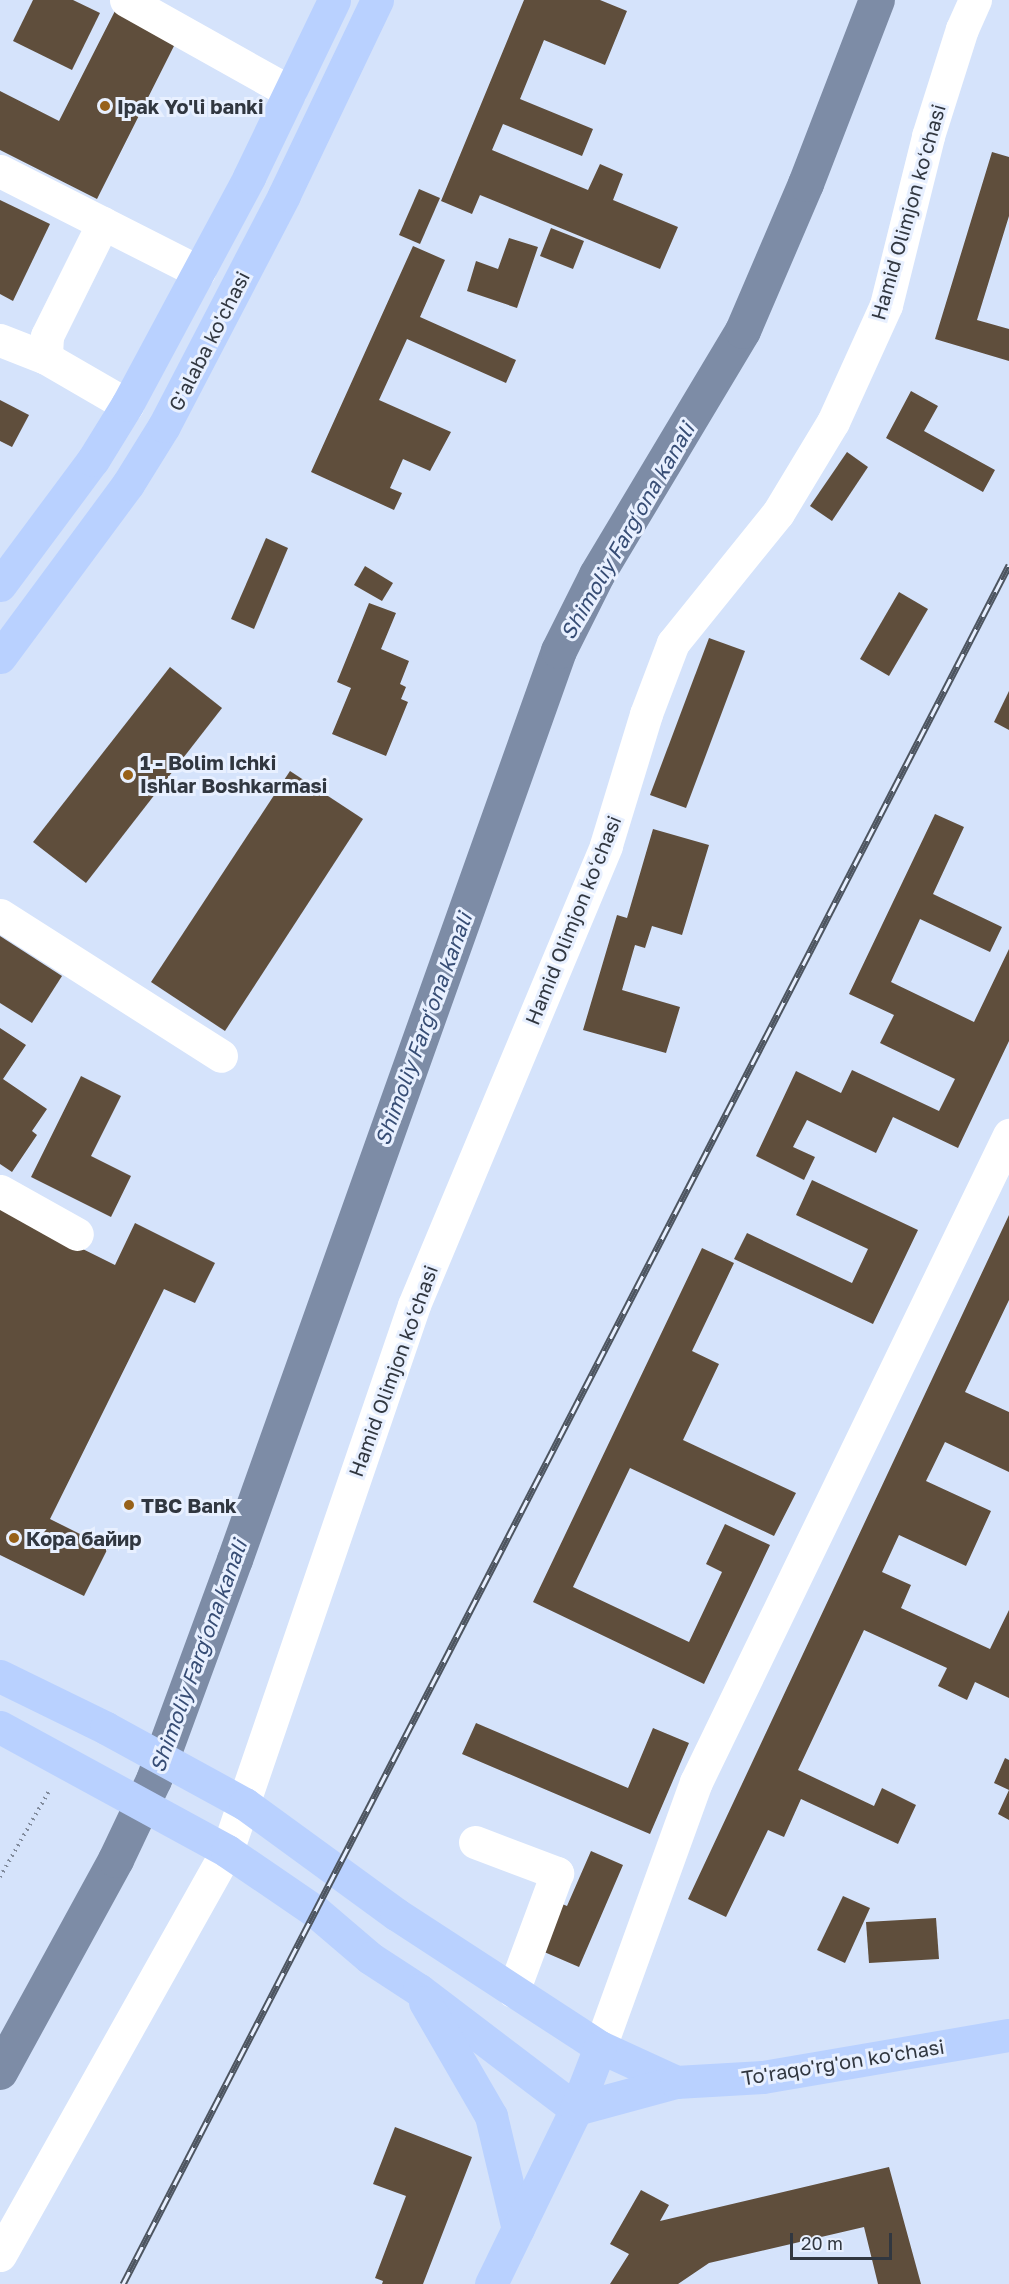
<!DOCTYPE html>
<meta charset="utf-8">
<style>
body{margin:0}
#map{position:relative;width:1009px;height:2284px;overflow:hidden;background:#d5e3fb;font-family:"Golos Text",sans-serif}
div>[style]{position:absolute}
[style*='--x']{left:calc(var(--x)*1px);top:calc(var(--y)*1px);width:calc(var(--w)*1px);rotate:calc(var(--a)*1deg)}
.canal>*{height:36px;margin:-18px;padding:0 18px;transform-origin:18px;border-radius:18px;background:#7d8ca6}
.building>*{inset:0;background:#5f4e3c}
.path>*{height:4px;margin-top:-2px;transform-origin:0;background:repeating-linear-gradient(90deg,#808a9b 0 1.5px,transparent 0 6px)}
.minor>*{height:33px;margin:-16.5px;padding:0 16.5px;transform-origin:16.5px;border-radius:16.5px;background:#fff}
.major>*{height:33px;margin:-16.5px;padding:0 16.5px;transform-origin:16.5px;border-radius:16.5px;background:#b9d1ff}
.rail>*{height:7px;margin-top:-3.5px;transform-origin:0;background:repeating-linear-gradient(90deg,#e8f0ff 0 14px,#4d5560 0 28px);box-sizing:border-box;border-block:2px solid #4d5560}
.dots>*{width:16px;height:16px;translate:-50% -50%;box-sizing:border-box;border:3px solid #e8f0ff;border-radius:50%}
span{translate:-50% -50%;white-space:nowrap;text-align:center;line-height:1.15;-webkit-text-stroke:6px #e8f0ff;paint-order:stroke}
.poi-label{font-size:20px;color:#313740;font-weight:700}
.left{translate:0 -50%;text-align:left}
.street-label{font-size:20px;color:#313740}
.water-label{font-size:21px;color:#374d75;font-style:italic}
.scale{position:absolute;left:790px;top:2233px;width:102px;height:27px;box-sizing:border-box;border:3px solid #313740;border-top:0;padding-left:8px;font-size:18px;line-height:21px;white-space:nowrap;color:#313740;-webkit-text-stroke:4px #e8f0ff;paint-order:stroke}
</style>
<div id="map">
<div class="canal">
<i style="--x:0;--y:2072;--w:242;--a:-61.3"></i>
<i style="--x:116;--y:1860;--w:89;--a:-64.6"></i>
<i style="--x:154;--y:1780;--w:234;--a:-69.8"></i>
<i style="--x:235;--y:1560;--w:965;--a:-70.38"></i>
<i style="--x:559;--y:651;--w:85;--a:-63.4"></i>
<i style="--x:597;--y:575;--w:284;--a:-59.1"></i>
<i style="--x:743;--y:331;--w:160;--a:-66.8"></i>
<i style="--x:806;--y:184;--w:197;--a:-68.9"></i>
</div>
<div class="building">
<i style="clip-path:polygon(33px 0,73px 0,100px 13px,72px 70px,13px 41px)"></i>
<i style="clip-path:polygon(524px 0,600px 0,627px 11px,605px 65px,544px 40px,520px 99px,593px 129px,582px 156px,503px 124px,492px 150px,588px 190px,600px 164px,623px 174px,613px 200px,678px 227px,660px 269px,480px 195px,472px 214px,441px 201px)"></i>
<i style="clip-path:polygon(117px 7px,178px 38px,97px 199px,0 150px,0 91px,59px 121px)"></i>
<i style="clip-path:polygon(992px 152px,1009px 157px,1009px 216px,977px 320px,1009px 329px,1009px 361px,935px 339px)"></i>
<i style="clip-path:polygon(419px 189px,440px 198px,420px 244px,399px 235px)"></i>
<i style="clip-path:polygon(0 200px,50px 224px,13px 301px,0 294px)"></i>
<i style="clip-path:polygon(551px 228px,584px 241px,573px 269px,540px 256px)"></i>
<i style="clip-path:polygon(509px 238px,538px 247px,517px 308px,467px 291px,476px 261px,498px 269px)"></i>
<i style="clip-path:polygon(413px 246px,445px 260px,420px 317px,516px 360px,506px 383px,407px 339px,379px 400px,451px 432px,430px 471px,403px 459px,390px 488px,402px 493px,394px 510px,311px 472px)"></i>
<i style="clip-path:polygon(911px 391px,938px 406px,924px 431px,995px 470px,983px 492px,886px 438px)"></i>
<i style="clip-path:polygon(0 400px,29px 415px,12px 447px,0 441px)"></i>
<i style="clip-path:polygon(847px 452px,868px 467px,832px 521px,810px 506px)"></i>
<i style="clip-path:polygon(266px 538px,288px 548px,254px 629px,231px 619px)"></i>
<i style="clip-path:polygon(365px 566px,393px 583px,382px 601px,354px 585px)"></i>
<i style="clip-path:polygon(899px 592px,928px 609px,889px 676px,860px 659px)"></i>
<i style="clip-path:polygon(369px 603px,396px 613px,381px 649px,409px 661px,400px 684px,406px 687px,401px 699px,408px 702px,386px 756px,332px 734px,351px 688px,337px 682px)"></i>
<i style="clip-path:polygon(709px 638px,745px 651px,686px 808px,650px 795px)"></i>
<i style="clip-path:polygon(170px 667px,222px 708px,86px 883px,33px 842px)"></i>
<i style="clip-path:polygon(1009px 691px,1009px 730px,994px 722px)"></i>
<i style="clip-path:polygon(290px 771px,363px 819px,225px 1031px,151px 982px)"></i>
<i style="clip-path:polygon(935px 814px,964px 827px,933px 894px,1002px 927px,990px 952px,920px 919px,891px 982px,974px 1022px,1009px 949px,1009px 1041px,958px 1148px,893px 1117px,876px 1153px,807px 1120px,793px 1147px,815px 1157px,804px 1180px,756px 1156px,796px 1071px,841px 1093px,852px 1070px,939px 1111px,955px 1079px,880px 1043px,894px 1015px,849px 994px)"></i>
<i style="clip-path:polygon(653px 829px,709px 845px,682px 935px,652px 926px,645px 948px,635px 945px,622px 990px,680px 1007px,666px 1053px,583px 1030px,617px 915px,627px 918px)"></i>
<i style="clip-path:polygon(0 936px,62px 976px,32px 1023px,0 1003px)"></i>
<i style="clip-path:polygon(0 1028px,26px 1045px,3px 1079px,47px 1109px,32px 1131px,37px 1135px,12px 1172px,0 1164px)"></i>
<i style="clip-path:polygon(81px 1076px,121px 1096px,91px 1156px,131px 1176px,111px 1217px,31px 1177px)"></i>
<i style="clip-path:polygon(812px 1180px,918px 1230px,873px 1324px,734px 1259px,747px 1233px,852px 1283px,868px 1249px,796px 1215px)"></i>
<i style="clip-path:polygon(0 1208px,115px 1265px,135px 1223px,215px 1263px,195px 1303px,164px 1289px,50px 1519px,108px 1548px,84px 1596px,0 1555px)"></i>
<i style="clip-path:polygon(1009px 1215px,1009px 1300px,965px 1392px,1009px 1412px,1009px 1472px,945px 1442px,926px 1481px,991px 1511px,966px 1566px,899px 1535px,882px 1572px,911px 1585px,901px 1608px,990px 1649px,1009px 1610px,1009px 1698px,975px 1682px,967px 1700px,938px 1686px,947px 1668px,864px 1630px,798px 1770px,874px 1806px,882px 1788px,916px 1805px,898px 1844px,801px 1799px,784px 1837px,768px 1830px,726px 1917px,688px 1899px)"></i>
<i style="clip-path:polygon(702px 1248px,734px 1263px,692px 1351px,719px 1364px,683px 1440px,796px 1493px,774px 1536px,630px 1468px,573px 1587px,689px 1642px,722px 1572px,706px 1564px,725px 1524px,770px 1545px,704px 1684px,533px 1602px)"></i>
<i style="clip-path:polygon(476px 1723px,628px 1788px,653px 1728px,689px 1743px,650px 1834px,462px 1754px)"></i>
<i style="clip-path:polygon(1005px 1758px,1009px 1760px,1009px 1820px,998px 1814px,1009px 1790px,994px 1783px)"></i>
<i style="clip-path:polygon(591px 1851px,623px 1865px,579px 1967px,535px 1948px,555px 1901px,567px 1906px)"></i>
<i style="clip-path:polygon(843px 1896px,870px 1908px,845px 1963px,817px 1950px)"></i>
<i style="clip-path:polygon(936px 1918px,939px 1959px,869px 1963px,866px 1922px)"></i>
<i style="clip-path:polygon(395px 2127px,472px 2157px,423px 2284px,382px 2284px,383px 2281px,375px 2278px,406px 2196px,373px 2184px)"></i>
<i style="clip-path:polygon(889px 2167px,921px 2284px,878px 2284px,864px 2227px,709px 2263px,678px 2284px,610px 2284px,629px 2254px,610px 2244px,641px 2190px,669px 2205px,660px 2221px)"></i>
</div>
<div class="path">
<i style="--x:0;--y:1877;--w:99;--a:-60.3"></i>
</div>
<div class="minor">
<i style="--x:126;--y:0;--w:188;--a:29.3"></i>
<i style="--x:0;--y:171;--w:223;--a:26.9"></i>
<i style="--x:103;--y:223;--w:126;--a:116.4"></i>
<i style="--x:47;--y:336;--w:22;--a:93"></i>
<i style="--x:46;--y:358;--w:94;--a:30.1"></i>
<i style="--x:0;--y:340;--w:49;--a:21.4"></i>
<i style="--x:0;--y:915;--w:262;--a:32.5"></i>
<i style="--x:0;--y:1191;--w:88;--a:29.2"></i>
<i style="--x:475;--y:1842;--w:88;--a:20.7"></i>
<i style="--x:557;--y:1873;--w:126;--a:110.4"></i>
<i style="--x:600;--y:2047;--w:282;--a:-70.1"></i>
<i style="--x:696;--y:1782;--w:719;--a:-64.18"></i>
<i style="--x:0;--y:2255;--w:463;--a:-60.7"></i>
<i style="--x:227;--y:1851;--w:577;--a:-71.09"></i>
<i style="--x:414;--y:1305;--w:498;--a:-67.3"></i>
<i style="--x:606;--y:845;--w:137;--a:-73"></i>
<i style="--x:646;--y:714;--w:76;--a:-69.2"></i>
<i style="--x:673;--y:643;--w:167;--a:-51.1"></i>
<i style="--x:778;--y:513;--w:106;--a:-58.9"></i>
<i style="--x:833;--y:422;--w:128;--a:-65.6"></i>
<i style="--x:886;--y:305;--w:174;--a:-76"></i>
<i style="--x:928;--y:136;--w:112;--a:-72.4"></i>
<i style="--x:962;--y:29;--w:32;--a:-66"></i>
</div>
<div class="major">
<i style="--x:0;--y:585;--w:156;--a:-53.4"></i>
<i style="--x:93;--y:460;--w:65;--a:-58.3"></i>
<i style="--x:127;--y:405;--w:259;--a:-61.8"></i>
<i style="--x:249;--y:177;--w:196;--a:-64.3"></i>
<i style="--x:0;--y:657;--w:215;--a:-53.5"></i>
<i style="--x:128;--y:484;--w:68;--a:-58.2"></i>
<i style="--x:164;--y:426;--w:260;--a:-62.5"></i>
<i style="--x:284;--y:195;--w:216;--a:-64.5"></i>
<i style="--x:0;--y:1676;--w:118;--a:26.1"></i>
<i style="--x:106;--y:1728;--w:158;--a:28.7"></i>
<i style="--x:245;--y:1804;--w:187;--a:36.1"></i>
<i style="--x:396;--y:1914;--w:244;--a:33.1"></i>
<i style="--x:600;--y:2047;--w:84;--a:24.7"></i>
<i style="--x:0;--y:1727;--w:259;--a:28.6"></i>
<i style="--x:227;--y:1851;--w:107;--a:34.3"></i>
<i style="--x:315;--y:1911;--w:72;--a:40.5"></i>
<i style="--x:370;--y:1958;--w:59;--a:33.1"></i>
<i style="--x:419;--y:1990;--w:197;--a:37.2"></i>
<i style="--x:576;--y:2109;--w:104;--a:-15.1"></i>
<i style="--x:676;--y:2082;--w:87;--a:-3.3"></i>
<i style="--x:763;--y:2077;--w:250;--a:-9.7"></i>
<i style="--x:425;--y:2002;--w:132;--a:59.9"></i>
<i style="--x:491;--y:2116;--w:116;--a:76.6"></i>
<i style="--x:491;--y:2284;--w:195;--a:-64.1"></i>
<i style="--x:576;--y:2109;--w:66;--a:-68.8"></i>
</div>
<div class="rail">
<i style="--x:123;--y:2284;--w:1934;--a:-62.73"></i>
</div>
<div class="dots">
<i style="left:105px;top:106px;background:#976119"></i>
<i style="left:128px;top:775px;background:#976119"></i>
<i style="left:129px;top:1505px;background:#976119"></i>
<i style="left:14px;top:1538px;background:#976119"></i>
</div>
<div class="poi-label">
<span class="left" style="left:117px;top:106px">Ipak Yo'li banki</span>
<span class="left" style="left:140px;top:774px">1 - Bolim Ichki<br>Ishlar Boshkarmasi</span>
<span class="left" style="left:141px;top:1505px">TBC Bank</span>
<span class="left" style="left:26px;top:1538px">Кора байир</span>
</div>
<div class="street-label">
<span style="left:908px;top:212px;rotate:-74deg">Hamid Olimjon koʻchasi</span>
<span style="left:209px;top:341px;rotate:-63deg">G'alaba ko'chasi</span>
<span style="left:573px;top:920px;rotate:-68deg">Hamid Olimjon koʻchasi</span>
<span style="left:393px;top:1371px;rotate:-70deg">Hamid Olimjon koʻchasi</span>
<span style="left:843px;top:2062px;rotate:-9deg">To'raqo'rg'on ko'chasi</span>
</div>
<div class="water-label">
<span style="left:627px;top:531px;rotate:-60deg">Shimoliy Fargʻona kanali</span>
<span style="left:423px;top:1029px;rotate:-70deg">Shimoliy Fargʻona kanali</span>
<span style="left:198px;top:1656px;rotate:-70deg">Shimoliy Fargʻona kanali</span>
</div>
<div class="scale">20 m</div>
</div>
